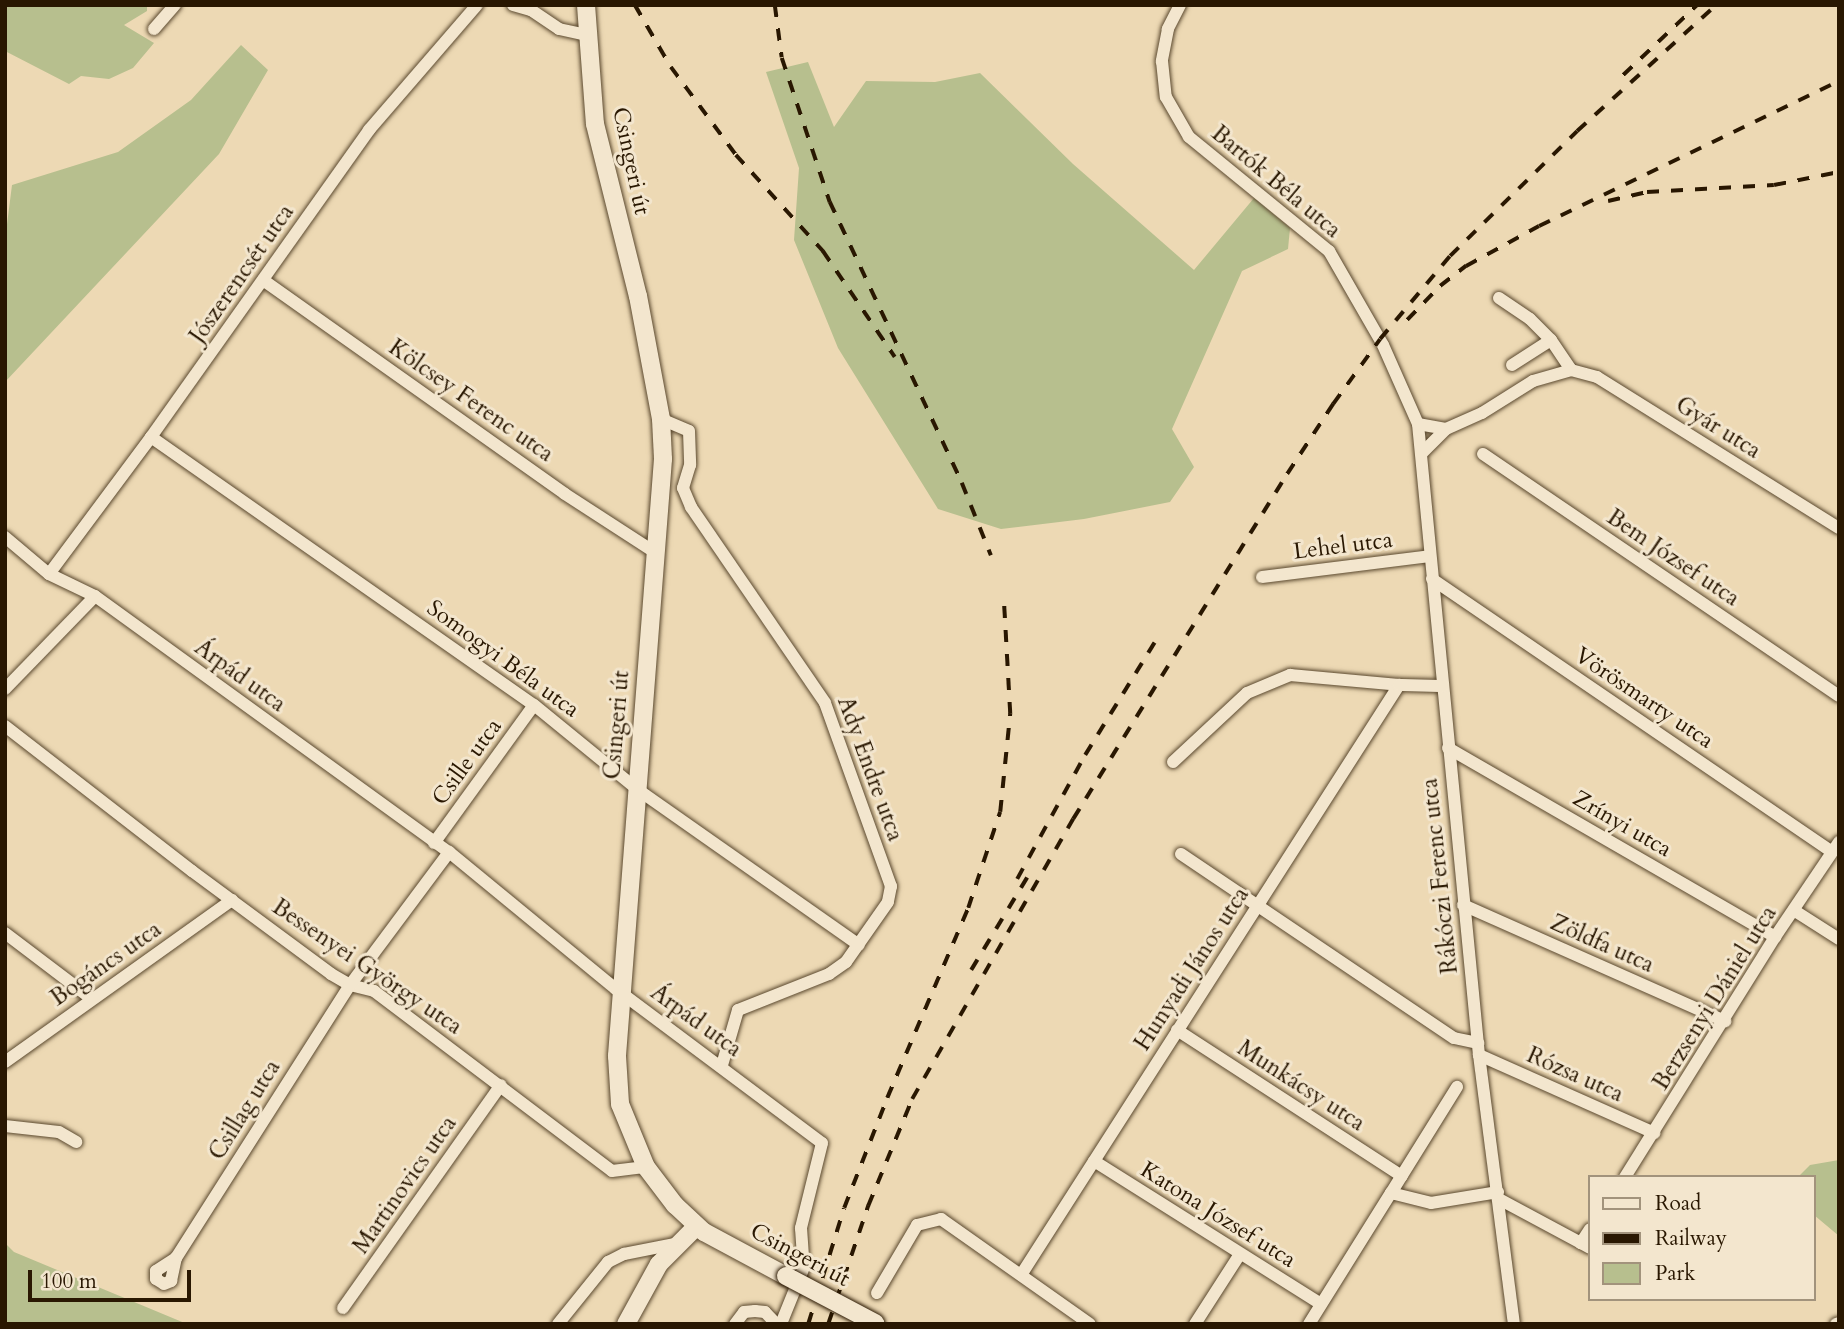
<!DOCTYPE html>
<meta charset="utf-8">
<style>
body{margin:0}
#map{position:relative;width:1844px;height:1329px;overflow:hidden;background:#edd9b4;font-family:Cardo,serif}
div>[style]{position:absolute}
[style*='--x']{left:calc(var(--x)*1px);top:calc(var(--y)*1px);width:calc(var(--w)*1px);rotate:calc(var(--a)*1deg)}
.green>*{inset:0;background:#b7bf8e}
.roads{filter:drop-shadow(0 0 2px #5a482e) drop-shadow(0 0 2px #5a482e)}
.street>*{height:12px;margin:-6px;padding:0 6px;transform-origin:6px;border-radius:6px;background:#f3e6ce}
.secondary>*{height:18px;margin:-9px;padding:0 9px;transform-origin:9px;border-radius:9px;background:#f3e6ce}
.rail>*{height:3.5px;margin-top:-1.75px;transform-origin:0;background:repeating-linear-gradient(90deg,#291701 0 12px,transparent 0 24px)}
.bridges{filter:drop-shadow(0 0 2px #291701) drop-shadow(0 0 2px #291701)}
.secondary-bridge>*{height:18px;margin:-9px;padding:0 9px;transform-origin:9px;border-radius:9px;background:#f3e6ce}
span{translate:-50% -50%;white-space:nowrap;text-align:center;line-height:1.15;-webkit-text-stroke:6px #f3e6ce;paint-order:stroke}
.street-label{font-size:23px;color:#291701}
.frame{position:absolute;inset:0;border:7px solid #291701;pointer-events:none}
.legend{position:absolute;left:1588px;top:1175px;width:228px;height:126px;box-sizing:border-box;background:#f3e6ce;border:2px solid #a2937c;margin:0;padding:9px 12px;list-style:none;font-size:21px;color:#291701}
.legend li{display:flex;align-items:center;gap:14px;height:35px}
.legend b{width:35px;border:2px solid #a2937c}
.scale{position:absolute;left:28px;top:1270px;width:163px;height:32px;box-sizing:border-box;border:4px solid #291701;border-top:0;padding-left:9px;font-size:21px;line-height:24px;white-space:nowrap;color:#291701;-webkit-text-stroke:5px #f3e6ce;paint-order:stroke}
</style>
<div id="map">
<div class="green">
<i style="clip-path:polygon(5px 5px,147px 5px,147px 11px,124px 25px,154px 43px,133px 68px,109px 79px,81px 76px,69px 84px,5px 51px)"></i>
<i style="clip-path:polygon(241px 45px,268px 70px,219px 154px,5px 382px,5px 240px,12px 185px,118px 152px,191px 100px)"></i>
<i style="clip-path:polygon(808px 62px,834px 127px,866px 81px,935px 82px,980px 73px,1073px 164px,1194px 270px,1254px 198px,1290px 228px,1288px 249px,1242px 271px,1172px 429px,1194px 467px,1170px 502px,1084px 519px,1001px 529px,938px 509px,838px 348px,794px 240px,799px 168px,766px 72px)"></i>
<i style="clip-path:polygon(1839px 1160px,1839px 1236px,1814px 1215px,1814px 1177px,1798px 1177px,1810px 1165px)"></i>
<i style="clip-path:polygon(5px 1243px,14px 1252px,187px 1324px,5px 1324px)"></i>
</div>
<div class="roads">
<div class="street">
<i style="--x:513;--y:5;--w:19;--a:16"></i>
<i style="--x:531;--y:10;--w:34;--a:34"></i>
<i style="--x:559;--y:29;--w:29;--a:12"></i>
<i style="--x:1180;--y:5;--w:27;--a:117"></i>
<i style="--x:1168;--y:29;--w:33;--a:101"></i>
<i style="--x:1162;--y:61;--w:36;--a:84"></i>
<i style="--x:1166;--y:97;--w:46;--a:60.1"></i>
<i style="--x:1189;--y:137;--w:181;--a:39.2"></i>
<i style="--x:1329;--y:251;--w:108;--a:60.1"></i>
<i style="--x:1383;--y:345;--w:86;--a:66.1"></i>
<i style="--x:1418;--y:424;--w:634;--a:84.48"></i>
<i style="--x:1479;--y:1055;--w:271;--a:82.6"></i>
<i style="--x:154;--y:29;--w:32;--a:-49"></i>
<i style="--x:263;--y:280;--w:370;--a:35.3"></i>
<i style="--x:565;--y:494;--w:108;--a:33"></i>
<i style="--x:1499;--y:298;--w:37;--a:34"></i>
<i style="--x:1530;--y:319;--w:30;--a:45"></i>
<i style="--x:1551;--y:340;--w:36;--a:56"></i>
<i style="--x:1512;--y:365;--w:46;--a:-32.7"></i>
<i style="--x:661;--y:419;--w:30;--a:23"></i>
<i style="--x:689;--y:431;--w:34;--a:88"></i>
<i style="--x:690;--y:465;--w:24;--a:107"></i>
<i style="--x:683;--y:488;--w:21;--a:67"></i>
<i style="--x:691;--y:507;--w:237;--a:55.6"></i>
<i style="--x:825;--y:703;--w:195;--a:70.2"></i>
<i style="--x:891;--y:886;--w:16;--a:101"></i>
<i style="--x:888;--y:902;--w:73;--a:125"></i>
<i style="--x:846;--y:962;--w:21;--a:145"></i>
<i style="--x:829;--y:974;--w:98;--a:158.4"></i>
<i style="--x:738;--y:1010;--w:57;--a:106.2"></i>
<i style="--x:1418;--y:424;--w:28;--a:10"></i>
<i style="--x:1446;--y:429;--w:39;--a:-24"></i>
<i style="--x:1482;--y:413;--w:60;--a:-32.1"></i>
<i style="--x:1533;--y:381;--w:40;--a:-16"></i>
<i style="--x:1571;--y:370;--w:27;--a:15"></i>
<i style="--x:1597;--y:377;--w:285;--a:32"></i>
<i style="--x:151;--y:437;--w:467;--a:35"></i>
<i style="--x:534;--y:705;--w:133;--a:39.2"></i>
<i style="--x:637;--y:789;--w:271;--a:35.1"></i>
<i style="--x:1422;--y:453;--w:34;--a:-45"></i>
<i style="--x:1483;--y:454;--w:430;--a:34.2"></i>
<i style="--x:5;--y:537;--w:57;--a:40.1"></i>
<i style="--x:49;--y:574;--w:51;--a:25.6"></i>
<i style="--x:95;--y:596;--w:437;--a:35.9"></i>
<i style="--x:449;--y:852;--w:216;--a:39.4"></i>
<i style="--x:616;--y:989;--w:257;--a:36.8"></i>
<i style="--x:822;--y:1143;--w:88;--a:103.9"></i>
<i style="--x:801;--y:1228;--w:39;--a:86"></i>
<i style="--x:804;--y:1267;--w:61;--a:112"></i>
<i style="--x:49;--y:574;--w:171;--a:-53.3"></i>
<i style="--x:151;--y:437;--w:377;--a:-54.6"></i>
<i style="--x:369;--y:130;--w:165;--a:-49.2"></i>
<i style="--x:1262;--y:577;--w:169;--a:-7.1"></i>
<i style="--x:1432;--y:579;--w:484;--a:34.3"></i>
<i style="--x:5;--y:689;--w:129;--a:-45.9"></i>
<i style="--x:5;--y:726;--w:237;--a:37.8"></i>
<i style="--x:192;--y:871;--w:173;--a:36.5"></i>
<i style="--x:331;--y:974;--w:22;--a:30"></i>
<i style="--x:350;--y:985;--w:25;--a:14"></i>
<i style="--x:374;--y:991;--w:298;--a:37.1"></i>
<i style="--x:612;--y:1171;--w:34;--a:-7"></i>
<i style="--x:1448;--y:748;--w:378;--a:30"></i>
<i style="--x:1173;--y:762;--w:101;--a:-43"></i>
<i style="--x:1247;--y:693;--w:47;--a:-22.7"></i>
<i style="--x:1290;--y:675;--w:109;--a:5.2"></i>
<i style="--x:434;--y:843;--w:170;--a:-54.1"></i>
<i style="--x:1181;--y:854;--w:329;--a:34"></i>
<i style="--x:1454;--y:1038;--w:25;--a:12"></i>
<i style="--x:1463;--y:905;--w:287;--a:23.9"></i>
<i style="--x:1795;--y:911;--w:52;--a:32.5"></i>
<i style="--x:5;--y:933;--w:109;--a:37.2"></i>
<i style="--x:1177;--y:1030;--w:268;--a:33"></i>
<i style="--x:1479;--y:1055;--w:192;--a:24"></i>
<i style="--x:5;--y:1062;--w:279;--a:-35.5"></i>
<i style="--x:5;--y:1126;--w:54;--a:6.3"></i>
<i style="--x:59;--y:1132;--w:20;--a:30"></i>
<i style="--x:1094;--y:1161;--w:268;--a:32.2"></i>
<i style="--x:1625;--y:1177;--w:283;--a:-58"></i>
<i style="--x:1775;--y:937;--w:115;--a:-56"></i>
<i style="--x:1391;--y:1193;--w:125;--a:-58.1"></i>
<i style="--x:1499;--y:1199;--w:93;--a:28.2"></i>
<i style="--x:1590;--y:1229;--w:17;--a:123"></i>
<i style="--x:1581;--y:1243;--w:10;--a:29"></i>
<i style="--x:176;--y:1258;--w:24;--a:147"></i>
<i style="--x:156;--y:1271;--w:8;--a:90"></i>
<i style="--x:156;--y:1279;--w:9;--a:32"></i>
<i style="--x:164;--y:1284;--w:8;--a:-23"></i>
<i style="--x:171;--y:1281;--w:24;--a:-78"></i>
<i style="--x:176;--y:1258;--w:324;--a:-57.5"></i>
<i style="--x:350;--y:985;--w:166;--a:-53.3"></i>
<i style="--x:1021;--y:1275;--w:701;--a:-57.35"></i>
<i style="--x:1399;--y:685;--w:44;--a:1.3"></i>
<i style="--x:877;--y:1293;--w:79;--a:-59.5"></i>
<i style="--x:917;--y:1225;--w:25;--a:-14"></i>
<i style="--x:941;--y:1219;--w:182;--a:35.2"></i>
<i style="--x:343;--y:1308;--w:273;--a:-54.7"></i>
<i style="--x:558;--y:1324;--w:80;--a:-51.1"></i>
<i style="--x:608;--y:1262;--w:18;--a:-27"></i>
<i style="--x:624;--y:1254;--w:56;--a:-11.3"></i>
<i style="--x:735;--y:1324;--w:15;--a:-53"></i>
<i style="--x:744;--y:1312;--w:11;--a:-5"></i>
<i style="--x:755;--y:1311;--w:10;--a:6"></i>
<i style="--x:765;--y:1312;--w:16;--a:47"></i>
<i style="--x:1195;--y:1324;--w:83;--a:-57.3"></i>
<i style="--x:1309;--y:1324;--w:155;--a:-58"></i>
<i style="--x:1391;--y:1193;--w:41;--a:14"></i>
<i style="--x:1431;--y:1203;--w:68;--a:-9.3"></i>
<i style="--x:1836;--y:1324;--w:3;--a:-18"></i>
</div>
<div class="secondary">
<i style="--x:586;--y:5;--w:119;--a:85.7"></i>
<i style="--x:595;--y:124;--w:177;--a:76"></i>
<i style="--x:638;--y:296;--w:125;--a:79.4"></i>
<i style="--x:661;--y:419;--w:40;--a:87.1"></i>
<i style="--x:663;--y:459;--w:599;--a:94.41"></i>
<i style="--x:617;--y:1056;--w:48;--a:86.4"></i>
<i style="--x:620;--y:1104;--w:68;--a:67.6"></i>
<i style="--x:646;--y:1167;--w:48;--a:52.7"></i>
<i style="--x:675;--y:1205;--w:40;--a:43"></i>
<i style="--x:704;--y:1232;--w:93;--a:28.2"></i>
<i style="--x:626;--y:1324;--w:68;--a:-61.2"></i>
<i style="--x:659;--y:1264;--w:52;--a:-45"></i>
</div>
</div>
<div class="rail">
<i style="--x:635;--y:5;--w:72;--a:59.9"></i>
<i style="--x:671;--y:67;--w:109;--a:53.5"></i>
<i style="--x:736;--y:155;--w:130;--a:47.8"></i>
<i style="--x:823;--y:251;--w:128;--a:55.8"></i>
<i style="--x:775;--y:5;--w:53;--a:82.5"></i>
<i style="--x:782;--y:58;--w:152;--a:71.6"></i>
<i style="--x:830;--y:202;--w:310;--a:64.8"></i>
<i style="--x:962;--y:483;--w:78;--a:68.1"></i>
<i style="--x:1623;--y:75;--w:102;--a:-43.4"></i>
<i style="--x:1608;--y:201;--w:40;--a:-13"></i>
<i style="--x:1647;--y:192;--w:127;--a:-3.2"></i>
<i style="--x:1774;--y:185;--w:66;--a:-11.3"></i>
<i style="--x:1407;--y:320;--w:47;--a:-45.9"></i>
<i style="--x:1440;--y:286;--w:33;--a:-38"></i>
<i style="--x:1466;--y:266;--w:83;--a:-28.7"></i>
<i style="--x:1539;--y:226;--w:333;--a:-25.8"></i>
<i style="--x:1017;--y:879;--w:141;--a:-61.3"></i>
<i style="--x:1085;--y:755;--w:141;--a:-58.3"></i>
<i style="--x:971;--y:970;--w:116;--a:-58.8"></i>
<i style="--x:808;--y:1324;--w:121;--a:-72.8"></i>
<i style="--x:844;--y:1208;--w:118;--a:-68.6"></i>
<i style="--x:887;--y:1098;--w:207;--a:-66.9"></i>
<i style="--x:968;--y:908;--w:101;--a:-71.6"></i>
<i style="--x:1000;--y:812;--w:99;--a:-84.2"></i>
<i style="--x:1010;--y:714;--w:109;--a:-93.2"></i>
<i style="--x:828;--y:1324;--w:125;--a:-71.3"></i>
<i style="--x:868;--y:1206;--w:116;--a:-67.6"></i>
<i style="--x:912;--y:1099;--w:323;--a:-60.1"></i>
<i style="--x:1073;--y:819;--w:406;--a:-58.2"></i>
<i style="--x:1287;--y:474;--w:84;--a:-56.7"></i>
<i style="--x:1333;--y:404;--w:80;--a:-54.1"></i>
<i style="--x:1380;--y:339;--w:109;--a:-49.9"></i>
<i style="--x:1450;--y:256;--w:178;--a:-44.5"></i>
<i style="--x:1577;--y:131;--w:188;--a:-42.2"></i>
</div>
<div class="bridges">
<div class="secondary-bridge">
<i style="--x:786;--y:1276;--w:101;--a:27.8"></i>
</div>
</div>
<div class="street-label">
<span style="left:631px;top:161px;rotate:78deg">Csingeri út</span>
<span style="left:1276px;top:182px;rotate:40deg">Bartók Béla utca</span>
<span style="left:242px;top:274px;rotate:-55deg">Jószerencsét utca</span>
<span style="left:471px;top:401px;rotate:35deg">Kölcsey Ferenc utca</span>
<span style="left:1718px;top:428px;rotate:32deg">Gyár utca</span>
<span style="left:1343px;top:546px;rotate:-7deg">Lehel utca</span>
<span style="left:1673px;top:558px;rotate:34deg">Bem József utca</span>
<span style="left:503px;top:659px;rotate:36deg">Somogyi Béla utca</span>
<span style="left:240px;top:676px;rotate:36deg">Árpád utca</span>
<span style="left:1644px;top:698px;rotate:34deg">Vörösmarty utca</span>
<span style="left:617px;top:725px;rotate:-85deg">Csingeri út</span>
<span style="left:467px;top:762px;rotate:-54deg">Csille utca</span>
<span style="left:870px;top:769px;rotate:70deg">Ady Endre utca</span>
<span style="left:1622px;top:824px;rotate:30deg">Zrínyi utca</span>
<span style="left:1440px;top:876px;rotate:-96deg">Rákóczi Ferenc utca</span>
<span style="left:1602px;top:944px;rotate:24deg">Zöldfa utca</span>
<span style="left:106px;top:964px;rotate:-35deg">Bogáncs utca</span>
<span style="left:367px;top:967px;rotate:34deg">Bessenyei György utca</span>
<span style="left:1192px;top:969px;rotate:-57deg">Hunyadi János utca</span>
<span style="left:1715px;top:998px;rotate:-58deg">Berzsenyi Dániel utca</span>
<span style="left:696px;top:1021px;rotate:36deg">Árpád utca</span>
<span style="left:1575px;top:1075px;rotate:24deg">Rózsa utca</span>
<span style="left:1301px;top:1086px;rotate:33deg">Munkácsy utca</span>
<span style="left:245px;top:1110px;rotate:-58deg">Csillag utca</span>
<span style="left:405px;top:1185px;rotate:-55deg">Martinovics utca</span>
<span style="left:1218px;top:1215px;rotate:32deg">Katona József utca</span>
<span style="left:800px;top:1255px;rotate:28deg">Csingeri út</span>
</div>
<div class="frame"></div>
<ul class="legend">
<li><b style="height:9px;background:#f3e6ce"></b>Road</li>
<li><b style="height:9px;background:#291701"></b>Railway</li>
<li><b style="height:19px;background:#b7bf8e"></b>Park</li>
</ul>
<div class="scale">100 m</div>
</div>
